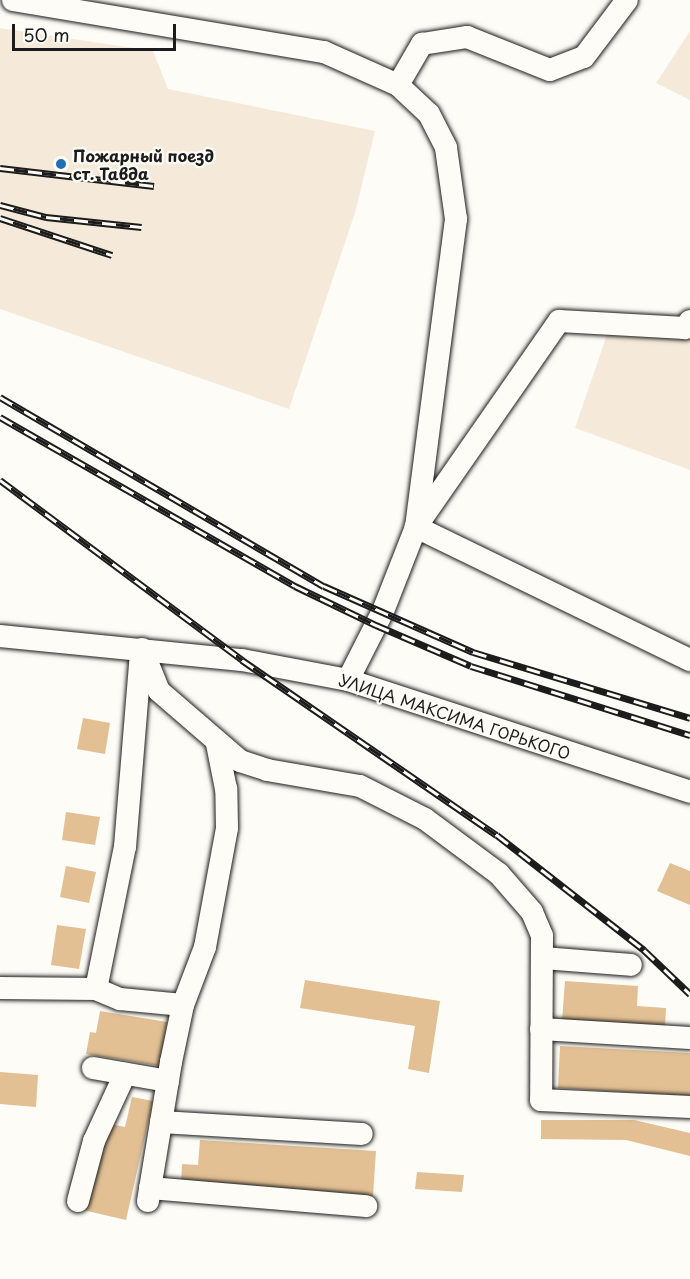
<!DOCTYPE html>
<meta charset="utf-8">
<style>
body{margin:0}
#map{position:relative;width:690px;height:1279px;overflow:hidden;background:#fdfcf7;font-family:"Playpen Sans",sans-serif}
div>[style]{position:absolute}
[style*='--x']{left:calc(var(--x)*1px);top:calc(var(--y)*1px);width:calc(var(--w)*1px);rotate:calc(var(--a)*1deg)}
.built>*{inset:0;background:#f5ead9}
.building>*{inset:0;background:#e2c094}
.roads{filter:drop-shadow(0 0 2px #1c1c1c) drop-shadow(0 0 2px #1c1c1c)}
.minor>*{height:22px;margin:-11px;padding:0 11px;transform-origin:11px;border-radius:11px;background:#fdfcf7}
.rail>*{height:7px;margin-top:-3.5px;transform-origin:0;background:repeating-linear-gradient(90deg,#fdfcf7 0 14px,#1c1c1c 0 28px);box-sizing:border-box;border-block:2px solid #1c1c1c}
.dots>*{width:16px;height:16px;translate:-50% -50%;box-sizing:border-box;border:3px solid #fdfcf7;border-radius:50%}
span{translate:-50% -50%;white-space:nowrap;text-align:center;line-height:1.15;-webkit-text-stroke:4.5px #fdfcf7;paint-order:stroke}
.poi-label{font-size:16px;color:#1c1c1c;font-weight:700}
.left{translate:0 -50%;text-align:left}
.street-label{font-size:16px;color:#1c1c1c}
.scale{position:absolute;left:12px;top:24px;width:164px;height:27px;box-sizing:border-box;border:3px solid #1c1c1c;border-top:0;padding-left:8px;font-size:18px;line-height:21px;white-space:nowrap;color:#1c1c1c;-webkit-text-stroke:4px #fdfcf7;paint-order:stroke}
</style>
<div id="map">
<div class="built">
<i style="clip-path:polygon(0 28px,153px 51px,168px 89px,375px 131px,355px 213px,289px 409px,0 309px)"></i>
<i style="clip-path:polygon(690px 31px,690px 100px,656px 83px)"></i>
<i style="clip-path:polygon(614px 314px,690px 337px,690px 470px,575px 428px)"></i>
</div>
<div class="building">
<i style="clip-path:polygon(83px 718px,110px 723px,105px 754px,77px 749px)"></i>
<i style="clip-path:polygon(66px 812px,100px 817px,95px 845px,62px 840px)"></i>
<i style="clip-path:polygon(670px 863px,690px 871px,690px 905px,657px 891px)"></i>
<i style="clip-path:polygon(66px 866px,96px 872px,89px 903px,60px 897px)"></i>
<i style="clip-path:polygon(57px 925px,86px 929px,79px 969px,51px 965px)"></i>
<i style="clip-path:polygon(305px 980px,440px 1001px,429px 1073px,408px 1069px,415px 1026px,300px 1008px)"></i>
<i style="clip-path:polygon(565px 981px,638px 986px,637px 1006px,666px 1008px,665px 1028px,562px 1021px)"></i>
<i style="clip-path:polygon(100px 1011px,167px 1022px,160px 1066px,86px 1054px,90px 1032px,96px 1033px)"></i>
<i style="clip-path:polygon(560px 1046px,690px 1053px,690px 1096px,558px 1088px)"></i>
<i style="clip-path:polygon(0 1072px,38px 1075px,36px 1107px,0 1104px)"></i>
<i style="clip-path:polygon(132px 1097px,153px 1101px,126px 1220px,83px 1210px,98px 1145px,104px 1146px,110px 1124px,125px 1127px)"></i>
<i style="clip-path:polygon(541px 1120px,634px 1120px,690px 1133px,690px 1156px,626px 1140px,541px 1139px)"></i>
<i style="clip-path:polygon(200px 1140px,376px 1151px,373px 1196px,181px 1184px,182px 1164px,198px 1165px)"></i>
<i style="clip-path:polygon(417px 1172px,464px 1175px,462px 1192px,415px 1189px)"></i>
</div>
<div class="roads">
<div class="minor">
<i style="--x:13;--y:0;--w:315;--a:9.5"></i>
<i style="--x:324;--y:52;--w:81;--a:24"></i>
<i style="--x:398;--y:85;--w:42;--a:43.1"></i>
<i style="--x:429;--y:114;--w:38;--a:63"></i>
<i style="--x:446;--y:148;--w:72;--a:82"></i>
<i style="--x:456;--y:219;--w:311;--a:97.4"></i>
<i style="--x:416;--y:527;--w:90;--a:111.4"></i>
<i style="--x:383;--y:611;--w:77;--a:116.9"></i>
<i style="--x:398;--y:85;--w:48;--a:-59.7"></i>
<i style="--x:422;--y:44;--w:46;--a:-8.8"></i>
<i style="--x:467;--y:37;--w:89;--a:21.7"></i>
<i style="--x:550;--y:70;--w:36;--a:-21"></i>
<i style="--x:584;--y:57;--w:71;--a:-53"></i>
<i style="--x:690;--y:321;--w:9;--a:126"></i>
<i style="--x:685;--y:328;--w:126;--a:-176.8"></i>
<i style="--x:559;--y:321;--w:251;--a:124.8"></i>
<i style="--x:416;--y:527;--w:305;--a:25.9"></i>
<i style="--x:0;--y:636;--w:243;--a:5.7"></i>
<i style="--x:242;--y:660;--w:108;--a:10.7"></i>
<i style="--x:348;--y:680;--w:360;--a:18.1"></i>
<i style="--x:142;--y:649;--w:45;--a:68"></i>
<i style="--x:159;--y:691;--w:107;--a:40.8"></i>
<i style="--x:240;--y:761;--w:28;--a:18"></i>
<i style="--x:267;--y:770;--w:94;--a:9.8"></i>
<i style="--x:360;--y:786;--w:73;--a:26.9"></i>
<i style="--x:425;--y:819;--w:92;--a:36.6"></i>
<i style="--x:499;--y:874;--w:50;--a:49"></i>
<i style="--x:532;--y:912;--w:26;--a:67"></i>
<i style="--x:542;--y:936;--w:164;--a:90.3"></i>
<i style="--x:541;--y:1100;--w:149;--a:2.7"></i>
<i style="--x:543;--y:958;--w:88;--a:4.5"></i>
<i style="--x:0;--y:988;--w:96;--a:0.6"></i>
<i style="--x:96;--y:989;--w:26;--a:23"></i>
<i style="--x:120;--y:999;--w:63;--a:5.4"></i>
<i style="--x:96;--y:989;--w:145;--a:-78.5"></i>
<i style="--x:125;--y:847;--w:195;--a:-85.3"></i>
<i style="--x:541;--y:1029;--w:149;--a:3.5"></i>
<i style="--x:93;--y:1068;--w:76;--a:9.8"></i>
<i style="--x:161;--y:1122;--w:201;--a:3.4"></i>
<i style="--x:150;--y:1188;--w:217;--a:4.8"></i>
<i style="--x:78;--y:1201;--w:62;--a:-75.1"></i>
<i style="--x:94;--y:1141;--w:74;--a:-65.2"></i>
<i style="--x:148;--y:1201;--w:141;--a:-80.6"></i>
<i style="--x:171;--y:1062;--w:58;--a:-78.1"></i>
<i style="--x:183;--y:1005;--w:62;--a:-69.2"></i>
<i style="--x:205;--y:947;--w:121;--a:-79.5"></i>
<i style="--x:227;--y:828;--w:39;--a:-91"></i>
<i style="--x:226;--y:789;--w:46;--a:-101.3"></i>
</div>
</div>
<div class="rail">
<i style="--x:0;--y:168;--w:155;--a:6.7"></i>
<i style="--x:0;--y:205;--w:48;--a:14.6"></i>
<i style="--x:46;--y:217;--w:96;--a:6"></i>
<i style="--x:0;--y:218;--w:118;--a:18.3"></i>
<i style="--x:0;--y:397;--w:375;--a:30.3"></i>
<i style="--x:324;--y:586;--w:163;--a:23.9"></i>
<i style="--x:473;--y:652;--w:227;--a:16.9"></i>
<i style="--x:0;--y:417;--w:340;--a:29.8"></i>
<i style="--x:295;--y:586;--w:90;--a:25.7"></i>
<i style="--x:376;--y:625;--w:103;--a:23.3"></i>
<i style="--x:471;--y:666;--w:230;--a:17.5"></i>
<i style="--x:0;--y:480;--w:302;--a:36.6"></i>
<i style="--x:242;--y:660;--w:309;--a:34.5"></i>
<i style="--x:497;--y:835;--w:187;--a:38"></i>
<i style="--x:644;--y:950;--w:64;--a:43.7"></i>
</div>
<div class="dots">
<i style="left:61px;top:164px;background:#1f6fb2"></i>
</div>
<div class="poi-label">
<span class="left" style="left:73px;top:164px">Пожарный поезд<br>ст. Тавда</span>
</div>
<div class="street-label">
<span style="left:455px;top:716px;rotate:18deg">УЛИЦА МАКСИМА ГОРЬКОГО</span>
</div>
<div class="scale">50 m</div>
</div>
